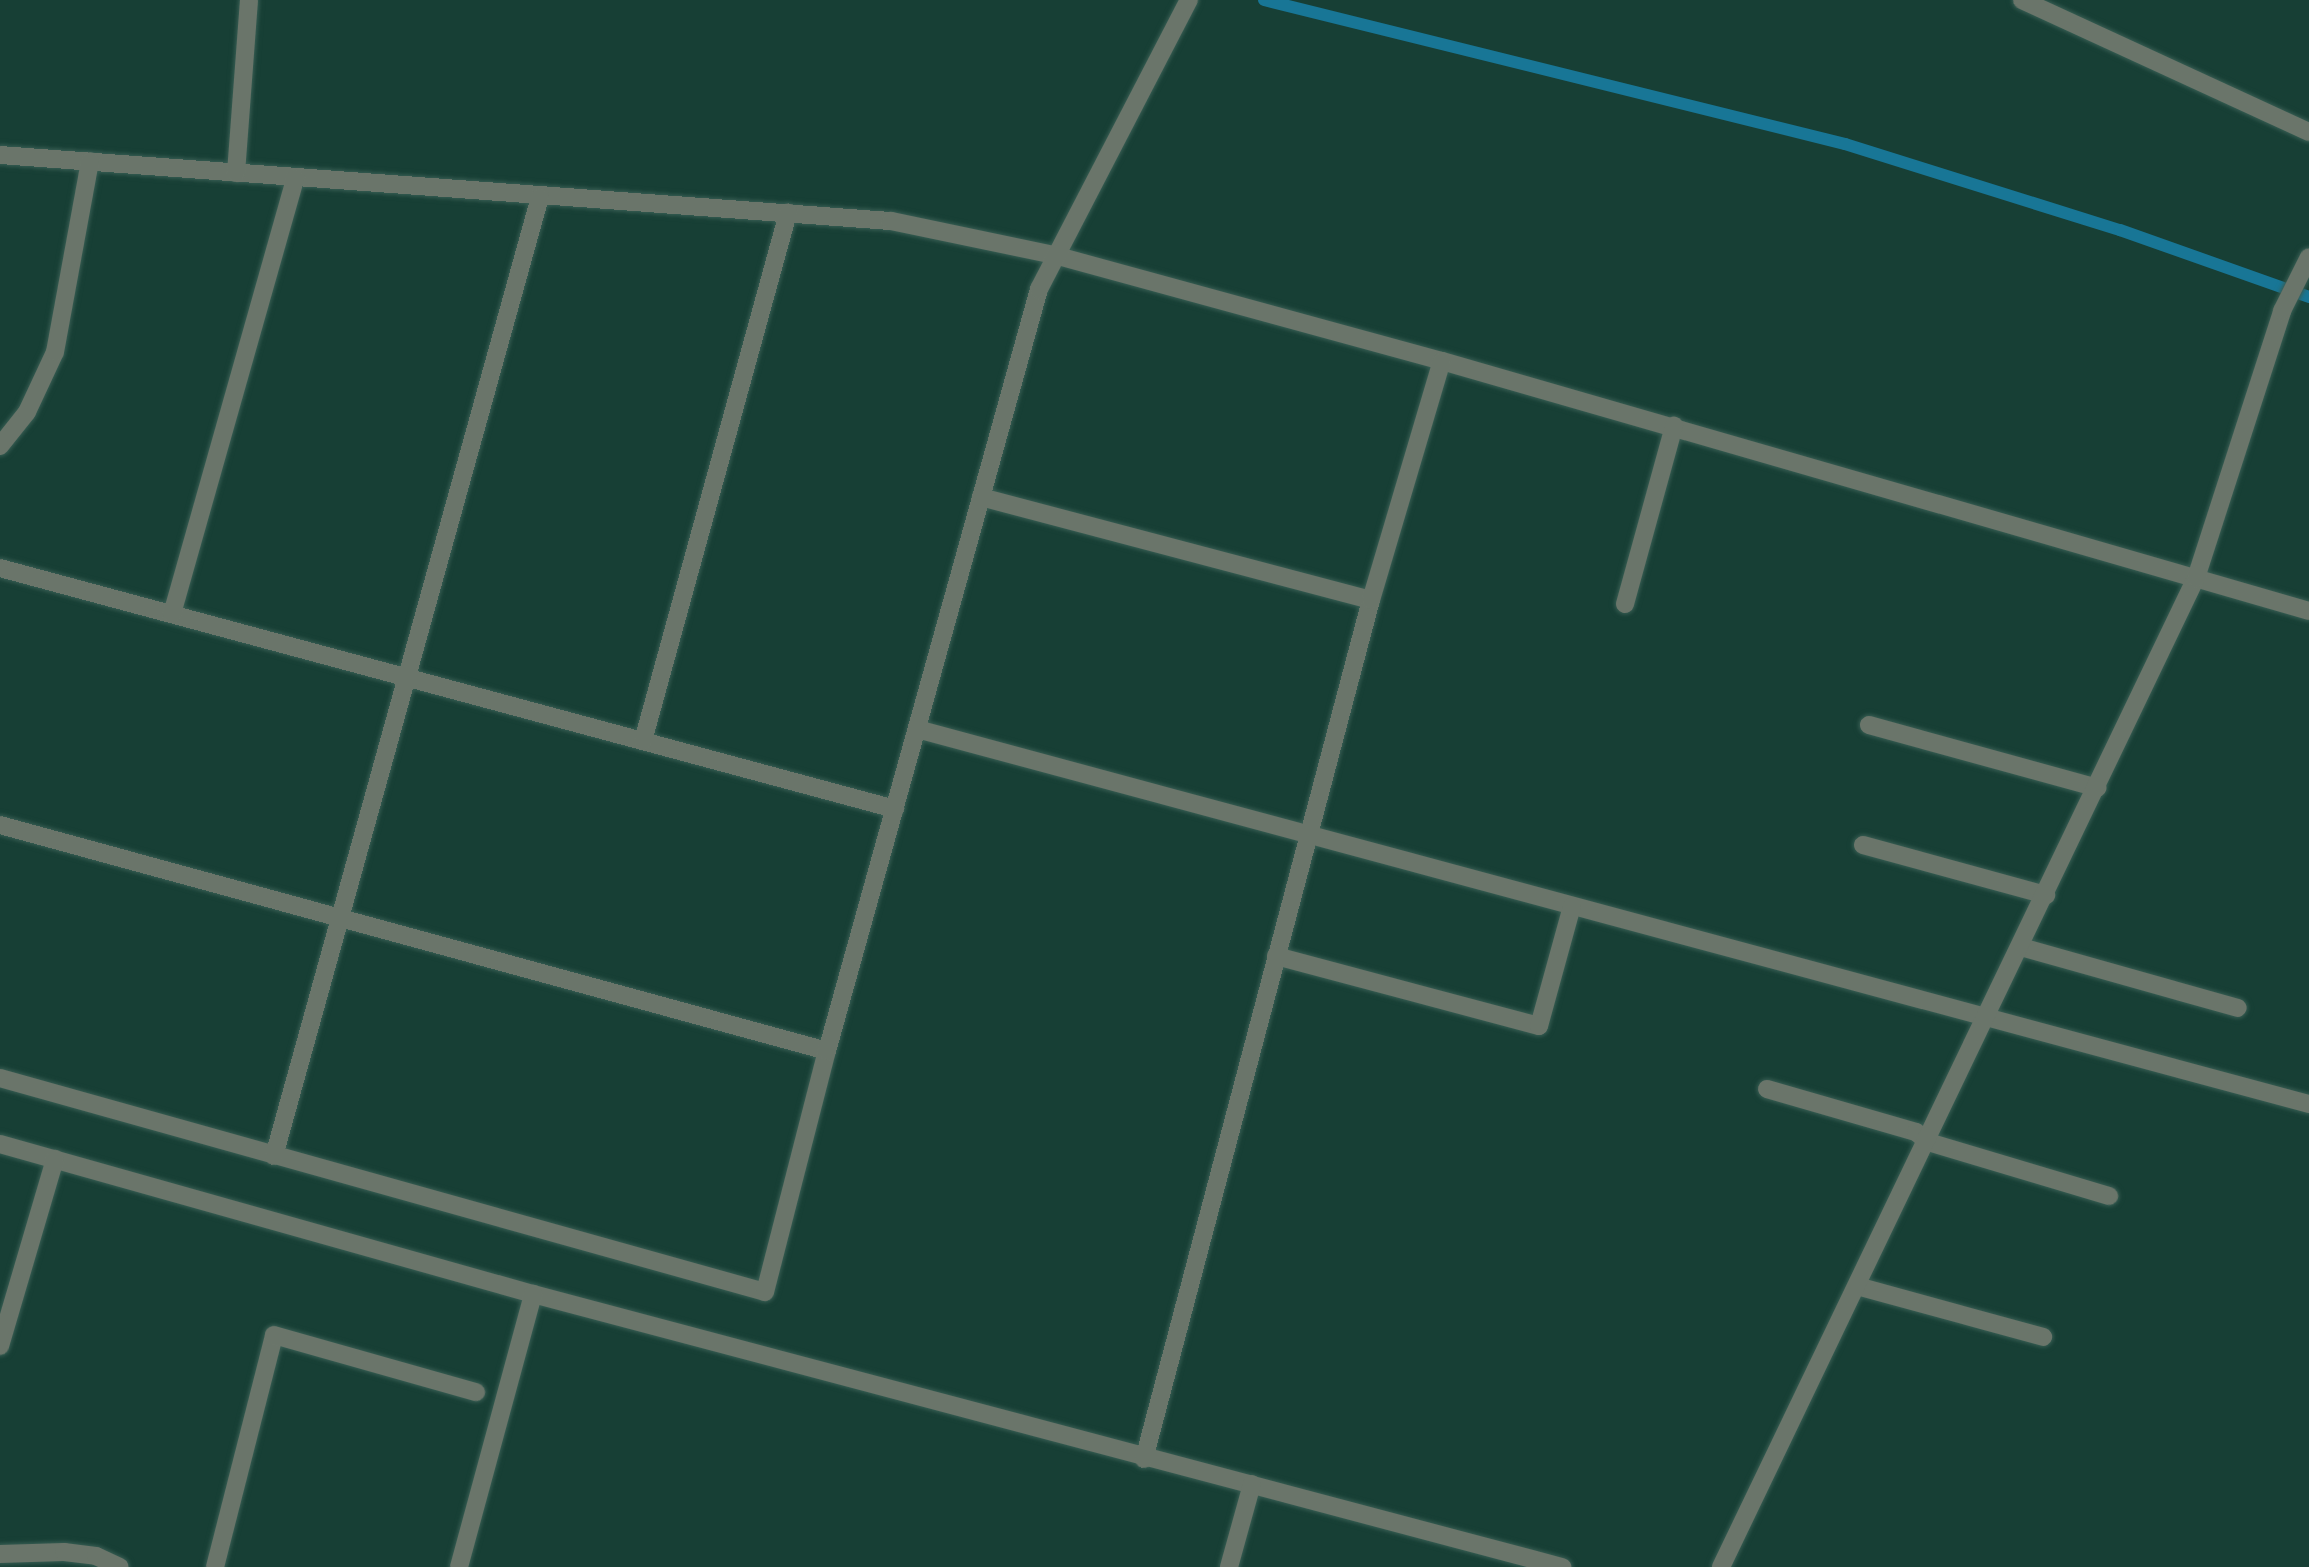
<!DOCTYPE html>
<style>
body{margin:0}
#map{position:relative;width:2309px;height:1567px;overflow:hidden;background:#173f35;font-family:Rubik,sans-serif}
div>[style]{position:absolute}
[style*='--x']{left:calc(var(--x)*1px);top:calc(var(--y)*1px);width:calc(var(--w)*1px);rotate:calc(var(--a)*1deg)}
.stream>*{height:12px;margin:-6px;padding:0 6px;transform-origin:6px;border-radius:6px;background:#187696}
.roads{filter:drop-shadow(0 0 2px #385d53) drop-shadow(0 0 2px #385d53)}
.minor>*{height:18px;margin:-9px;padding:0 9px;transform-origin:9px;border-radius:9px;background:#6a756a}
span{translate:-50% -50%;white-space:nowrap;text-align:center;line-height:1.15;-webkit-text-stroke:6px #11221d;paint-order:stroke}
</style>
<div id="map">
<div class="stream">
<i style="--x:1264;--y:0;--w:599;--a:13.92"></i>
<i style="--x:1845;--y:144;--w:288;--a:17.4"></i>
<i style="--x:2120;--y:230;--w:201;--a:19.5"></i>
</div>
<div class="roads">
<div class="minor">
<i style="--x:2022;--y:0;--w:316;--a:24.7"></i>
<i style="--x:0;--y:155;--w:893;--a:4.24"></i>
<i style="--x:891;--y:221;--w:171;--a:11.8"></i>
<i style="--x:1058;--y:256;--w:398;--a:15.3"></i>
<i style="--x:1442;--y:361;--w:902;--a:16.08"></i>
<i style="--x:236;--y:173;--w:173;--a:-85.7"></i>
<i style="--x:0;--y:446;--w:43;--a:-51.5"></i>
<i style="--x:27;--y:412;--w:66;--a:-65"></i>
<i style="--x:55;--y:352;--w:194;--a:-79.6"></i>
<i style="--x:981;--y:497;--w:403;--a:14.8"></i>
<i style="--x:0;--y:568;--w:927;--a:15.07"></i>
<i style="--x:1625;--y:604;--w:185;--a:-74.6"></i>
<i style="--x:172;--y:614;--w:453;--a:-74.2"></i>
<i style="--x:1869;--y:725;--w:237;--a:15.4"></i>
<i style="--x:917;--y:729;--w:1442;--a:15.08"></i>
<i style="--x:643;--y:741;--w:548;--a:-74.64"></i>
<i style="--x:0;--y:825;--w:857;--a:15.28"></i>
<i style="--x:1863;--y:845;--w:190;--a:15.3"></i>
<i style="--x:2021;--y:947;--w:225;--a:15.7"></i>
<i style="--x:1276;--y:956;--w:272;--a:14.9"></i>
<i style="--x:1539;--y:1026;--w:124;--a:-74.6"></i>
<i style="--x:0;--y:1078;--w:794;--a:15.63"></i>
<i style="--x:765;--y:1292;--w:249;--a:-75.6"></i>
<i style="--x:827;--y:1051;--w:791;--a:-74.45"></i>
<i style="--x:1039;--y:289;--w:326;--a:-62.6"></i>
<i style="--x:1767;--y:1089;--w:155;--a:16.1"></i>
<i style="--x:1916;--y:1132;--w:16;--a:40"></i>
<i style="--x:1928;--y:1142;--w:189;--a:16.6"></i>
<i style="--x:0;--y:1144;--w:554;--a:15.72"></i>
<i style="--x:533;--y:1294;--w:1065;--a:14.86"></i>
<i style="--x:274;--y:1156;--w:995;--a:-74.5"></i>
<i style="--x:1857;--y:1286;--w:193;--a:15.3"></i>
<i style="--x:0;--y:1346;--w:195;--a:-73.6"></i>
<i style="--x:1144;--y:1459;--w:888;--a:-75.2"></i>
<i style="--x:1371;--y:600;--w:249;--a:-73.5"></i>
<i style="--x:0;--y:1554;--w:64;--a:-1.8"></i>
<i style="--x:64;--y:1552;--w:32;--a:7"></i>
<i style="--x:96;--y:1556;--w:26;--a:25"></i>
<i style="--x:215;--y:1567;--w:239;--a:-75.7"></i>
<i style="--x:274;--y:1335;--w:210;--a:15.8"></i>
<i style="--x:459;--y:1567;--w:283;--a:-74.8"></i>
<i style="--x:1229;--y:1567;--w:86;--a:-74.5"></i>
<i style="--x:1721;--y:1567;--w:1097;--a:-64.35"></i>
<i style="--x:2196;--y:578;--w:281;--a:-72.1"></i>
<i style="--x:2282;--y:311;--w:60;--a:-63.4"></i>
</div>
</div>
</div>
